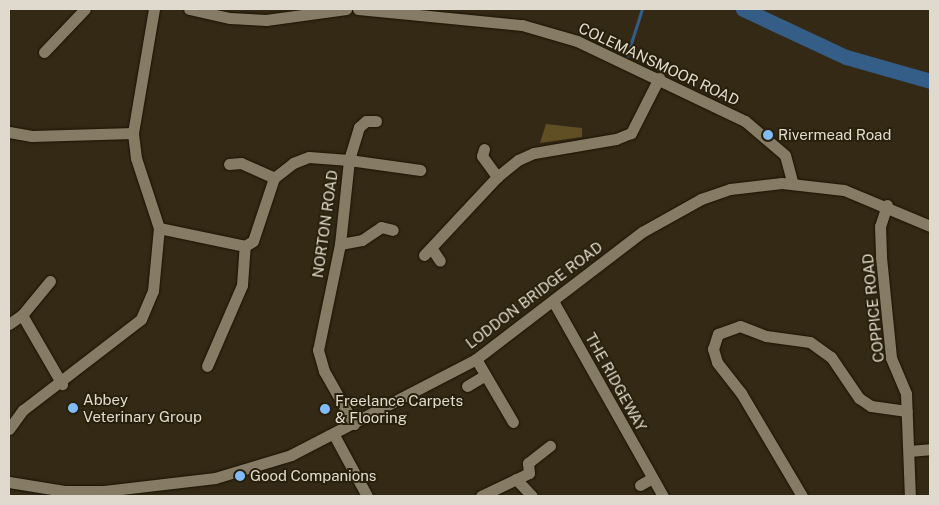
<!DOCTYPE html>
<style>
body{margin:0}
#map{position:relative;width:939px;height:505px;overflow:hidden;background:#332915;font-family:"Public Sans",sans-serif}
div>[style]{position:absolute}
[style*='--x']{left:calc(var(--x)*1px);top:calc(var(--y)*1px);width:calc(var(--w)*1px);rotate:calc(var(--a)*1deg)}
.green>*{inset:0;background:#604e25}
.stream>*{height:2.5px;margin:-1.25px;padding:0 1.25px;transform-origin:1.25px;border-radius:1.25px;background:#345d87}
.river>*{height:15px;margin:-7.5px;padding:0 7.5px;transform-origin:7.5px;border-radius:7.5px;background:#345d87}
.roads{filter:drop-shadow(0 0 1px #1b1201) drop-shadow(0 0 1px #1b1201)}
.minor>*{height:11px;margin:-5.5px;padding:0 5.5px;transform-origin:5.5px;border-radius:5.5px;background:#867b64}
.dots>*{width:14px;height:14px;translate:-50% -50%;box-sizing:border-box;border:2px solid #29200b;border-radius:50%}
span{translate:-50% -50%;white-space:nowrap;text-align:center;line-height:1.15;-webkit-text-stroke:4px #29200b;paint-order:stroke}
.street-label{font-size:15px;color:#e0dace}
.poi-label{font-size:15px;color:#e0dace}
.left{translate:0 -50%;text-align:left}
.frame{position:absolute;inset:0;border:10px solid #e0dace;pointer-events:none}
</style>
<div id="map">
<div class="green">
<i style="clip-path:polygon(546px 124px,582px 128px,582px 137px,540px 143px)"></i>
</div>
<div class="stream">
<i style="--x:627;--y:56;--w:49;--a:-72.3"></i>
</div>
<div class="river">
<i style="--x:743;--y:9;--w:114;--a:25"></i>
<i style="--x:846;--y:57;--w:87;--a:15.9"></i>
</div>
<div class="roads">
<div class="minor">
<i style="--x:189;--y:9;--w:42;--a:12.4"></i>
<i style="--x:230;--y:18;--w:36;--a:3"></i>
<i style="--x:266;--y:20;--w:81;--a:-7.8"></i>
<i style="--x:358;--y:9;--w:165;--a:5.6"></i>
<i style="--x:522;--y:25;--w:57;--a:16.2"></i>
<i style="--x:577;--y:41;--w:186;--a:25.5"></i>
<i style="--x:745;--y:121;--w:52;--a:40.4"></i>
<i style="--x:785;--y:155;--w:30;--a:75"></i>
<i style="--x:44;--y:52;--w:59;--a:-46.4"></i>
<i style="--x:376;--y:121;--w:10;--a:180"></i>
<i style="--x:366;--y:121;--w:9;--a:139"></i>
<i style="--x:359;--y:127;--w:34;--a:107"></i>
<i style="--x:349;--y:160;--w:72;--a:8"></i>
<i style="--x:9;--y:132;--w:23;--a:10"></i>
<i style="--x:32;--y:136;--w:101;--a:-1.7"></i>
<i style="--x:484;--y:149;--w:7;--a:106"></i>
<i style="--x:482;--y:156;--w:26;--a:54"></i>
<i style="--x:229;--y:164;--w:12;--a:-5"></i>
<i style="--x:241;--y:163;--w:36;--a:24"></i>
<i style="--x:887;--y:205;--w:22;--a:108"></i>
<i style="--x:880;--y:226;--w:31;--a:88"></i>
<i style="--x:881;--y:257;--w:101;--a:84.3"></i>
<i style="--x:891;--y:358;--w:39;--a:67"></i>
<i style="--x:906;--y:394;--w:102;--a:87.8"></i>
<i style="--x:159;--y:228;--w:88;--a:11.8"></i>
<i style="--x:245;--y:246;--w:9;--a:-32"></i>
<i style="--x:253;--y:241;--w:66;--a:-71.6"></i>
<i style="--x:274;--y:178;--w:24;--a:-38"></i>
<i style="--x:293;--y:163;--w:17;--a:-21"></i>
<i style="--x:309;--y:157;--w:40;--a:4.3"></i>
<i style="--x:349;--y:160;--w:84;--a:96.1"></i>
<i style="--x:340;--y:244;--w:108;--a:101.7"></i>
<i style="--x:318;--y:350;--w:22;--a:74"></i>
<i style="--x:324;--y:371;--w:61;--a:60.5"></i>
<i style="--x:340;--y:244;--w:22;--a:-10"></i>
<i style="--x:362;--y:240;--w:23;--a:-34"></i>
<i style="--x:381;--y:227;--w:12;--a:14"></i>
<i style="--x:432;--y:249;--w:14;--a:56"></i>
<i style="--x:424;--y:255;--w:107;--a:-46.9"></i>
<i style="--x:497;--y:177;--w:27;--a:-39"></i>
<i style="--x:518;--y:160;--w:17;--a:-24"></i>
<i style="--x:534;--y:153;--w:83;--a:-9.7"></i>
<i style="--x:616;--y:139;--w:16;--a:-22"></i>
<i style="--x:631;--y:133;--w:62;--a:-63"></i>
<i style="--x:50;--y:281;--w:44;--a:129.5"></i>
<i style="--x:22;--y:315;--w:80;--a:59.9"></i>
<i style="--x:553;--y:301;--w:224;--a:60.6"></i>
<i style="--x:9;--y:324;--w:16;--a:-35"></i>
<i style="--x:476;--y:359;--w:73;--a:59.6"></i>
<i style="--x:207;--y:366;--w:88;--a:-66.6"></i>
<i style="--x:242;--y:285;--w:39;--a:-86"></i>
<i style="--x:467;--y:386;--w:21;--a:-31"></i>
<i style="--x:9;--y:429;--w:24;--a:-54"></i>
<i style="--x:23;--y:410;--w:149;--a:-37.6"></i>
<i style="--x:141;--y:319;--w:30;--a:-67"></i>
<i style="--x:153;--y:291;--w:63;--a:-84.6"></i>
<i style="--x:159;--y:228;--w:74;--a:-108.2"></i>
<i style="--x:136;--y:158;--w:25;--a:-97"></i>
<i style="--x:133;--y:133;--w:126;--a:-80.4"></i>
<i style="--x:334;--y:435;--w:69;--a:61.6"></i>
<i style="--x:909;--y:451;--w:21;--a:-5"></i>
<i style="--x:516;--y:479;--w:23;--a:47"></i>
<i style="--x:9;--y:482;--w:56;--a:9.3"></i>
<i style="--x:64;--y:491;--w:40;--a:0"></i>
<i style="--x:104;--y:491;--w:112;--a:-6.7"></i>
<i style="--x:215;--y:478;--w:79;--a:-16.8"></i>
<i style="--x:291;--y:455;--w:208;--a:-27.4"></i>
<i style="--x:476;--y:359;--w:209;--a:-37.4"></i>
<i style="--x:642;--y:232;--w:68;--a:-29.2"></i>
<i style="--x:701;--y:199;--w:31;--a:-19"></i>
<i style="--x:730;--y:189;--w:52;--a:-6.6"></i>
<i style="--x:782;--y:183;--w:62;--a:6.4"></i>
<i style="--x:844;--y:190;--w:93;--a:22.7"></i>
<i style="--x:640;--y:485;--w:14;--a:-30"></i>
<i style="--x:481;--y:496;--w:53;--a:-25.6"></i>
<i style="--x:529;--y:473;--w:10;--a:-96"></i>
<i style="--x:528;--y:463;--w:28;--a:-38"></i>
<i style="--x:802;--y:496;--w:120;--a:-120.6"></i>
<i style="--x:741;--y:393;--w:39;--a:-128"></i>
<i style="--x:717;--y:362;--w:14;--a:-107"></i>
<i style="--x:713;--y:349;--w:16;--a:-72"></i>
<i style="--x:718;--y:334;--w:23;--a:-20"></i>
<i style="--x:740;--y:326;--w:28;--a:21"></i>
<i style="--x:766;--y:336;--w:44;--a:7.8"></i>
<i style="--x:810;--y:342;--w:26;--a:36"></i>
<i style="--x:831;--y:357;--w:50;--a:55.7"></i>
<i style="--x:859;--y:398;--w:14;--a:34"></i>
<i style="--x:871;--y:406;--w:36;--a:8"></i>
</div>
</div>
<div class="dots">
<i style="left:768px;top:135px;background:#81bcfa"></i>
<i style="left:73px;top:408px;background:#81bcfa"></i>
<i style="left:325px;top:409px;background:#81bcfa"></i>
<i style="left:240px;top:476px;background:#81bcfa"></i>
</div>
<div class="street-label">
<span style="left:659px;top:64px;rotate:25deg">COLEMANSMOOR ROAD</span>
<span style="left:325px;top:224px;rotate:-82deg">NORTON ROAD</span>
<span style="left:534px;top:295px;rotate:-37deg">LODDON BRIDGE ROAD</span>
<span style="left:873px;top:308px;rotate:-96deg">COPPICE ROAD</span>
<span style="left:616px;top:382px;rotate:61deg">THE RIDGEWAY</span>
</div>
<div class="poi-label">
<span class="left" style="left:778px;top:135px">Rivermead Road</span>
<span class="left" style="left:83px;top:408px">Abbey<br>Veterinary Group</span>
<span class="left" style="left:335px;top:409px">Freelance Carpets<br>&amp; Flooring</span>
<span class="left" style="left:250px;top:476px">Good Companions</span>
</div>
<div class="frame"></div>
</div>
